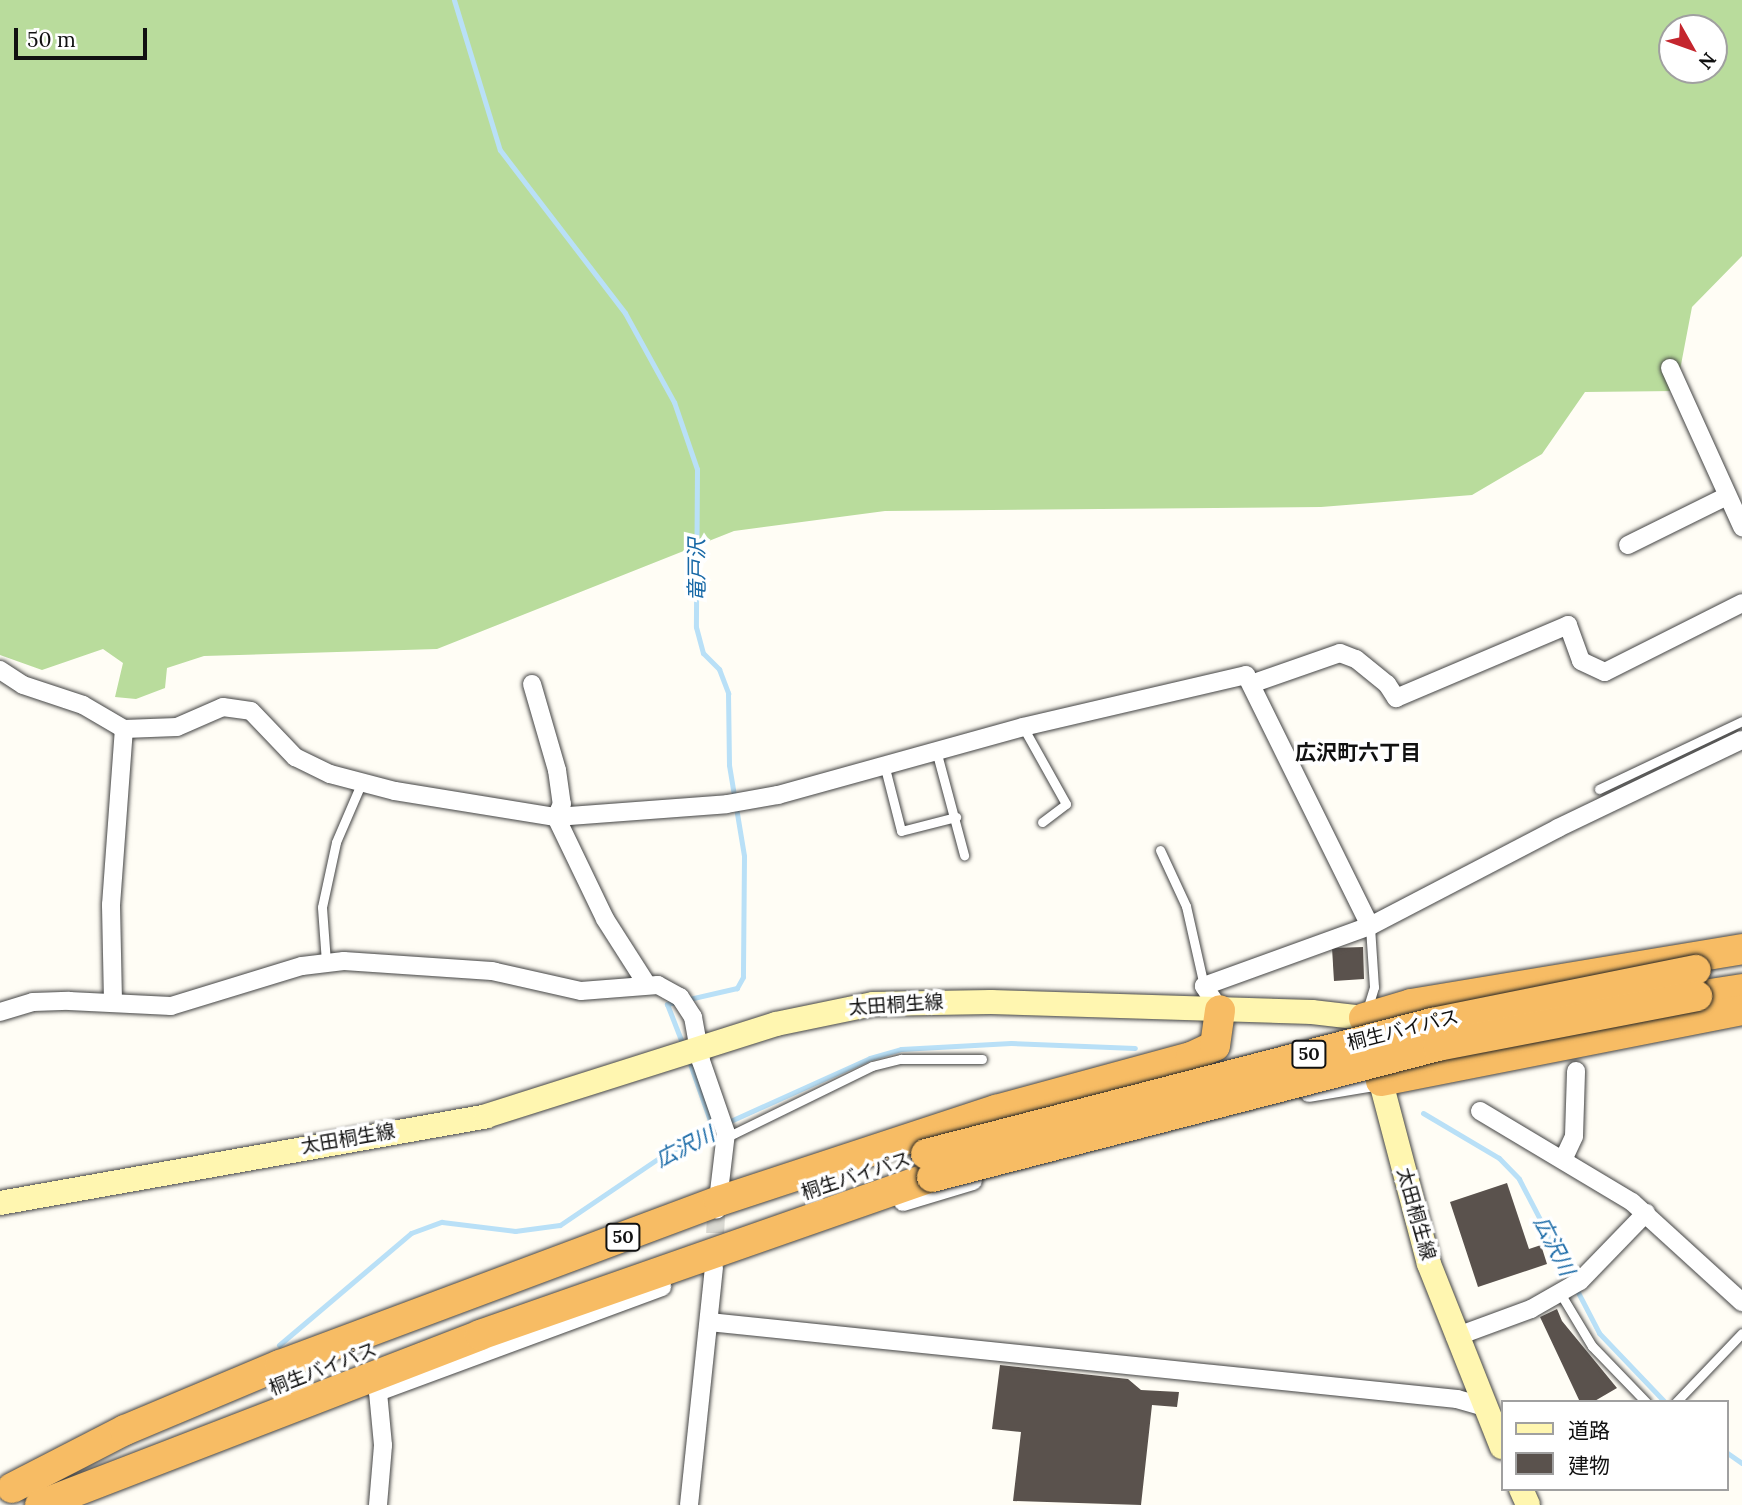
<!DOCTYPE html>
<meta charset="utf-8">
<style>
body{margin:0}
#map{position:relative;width:1742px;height:1505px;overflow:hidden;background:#fffdf5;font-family:Lora,"Noto Sans JP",serif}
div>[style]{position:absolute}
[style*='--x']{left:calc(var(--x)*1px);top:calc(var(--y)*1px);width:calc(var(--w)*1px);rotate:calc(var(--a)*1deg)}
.forest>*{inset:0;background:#b9dc9c}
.stream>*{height:5px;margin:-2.5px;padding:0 2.5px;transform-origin:2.5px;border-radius:2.5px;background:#b9e0f7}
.building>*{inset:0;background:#5a524d}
.minor-tunnel>*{height:18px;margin-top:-9px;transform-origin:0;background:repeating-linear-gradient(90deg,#dbdad3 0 18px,transparent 0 27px)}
.roads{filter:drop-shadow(0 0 2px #444) drop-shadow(0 0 2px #444)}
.service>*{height:9px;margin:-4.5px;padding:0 4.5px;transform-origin:4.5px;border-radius:4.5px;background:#fff}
.minor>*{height:18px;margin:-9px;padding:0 9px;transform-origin:9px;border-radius:9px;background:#fff}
.secondary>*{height:24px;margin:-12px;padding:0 12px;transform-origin:12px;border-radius:12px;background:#fff6b0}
.trunk>*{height:30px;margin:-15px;padding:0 15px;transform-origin:15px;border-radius:15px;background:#f7bc64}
.bridges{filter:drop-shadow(0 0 2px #222) drop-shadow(0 0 2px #222)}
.trunk-bridge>*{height:30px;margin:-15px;padding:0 15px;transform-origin:15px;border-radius:15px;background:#f7bc64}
span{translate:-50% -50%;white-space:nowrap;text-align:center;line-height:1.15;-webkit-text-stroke:7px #fff;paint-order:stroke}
.shield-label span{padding:2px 5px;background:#fff;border:2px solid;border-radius:5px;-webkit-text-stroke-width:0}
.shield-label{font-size:18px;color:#111;font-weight:700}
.street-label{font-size:19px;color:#111}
.water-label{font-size:21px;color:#1768a6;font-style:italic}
.neighbourhood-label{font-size:21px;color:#111;font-weight:700}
.legend{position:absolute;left:1501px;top:1400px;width:228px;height:91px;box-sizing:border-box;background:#fff;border:2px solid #a0a0a0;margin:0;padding:9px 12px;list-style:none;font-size:21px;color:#111}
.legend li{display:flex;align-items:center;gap:14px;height:35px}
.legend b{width:35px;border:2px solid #a0a0a0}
.north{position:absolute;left:1658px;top:14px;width:70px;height:70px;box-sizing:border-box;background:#fff;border:2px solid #a0a0a0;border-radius:50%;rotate:130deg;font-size:19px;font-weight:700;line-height:28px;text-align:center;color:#111}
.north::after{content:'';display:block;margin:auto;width:24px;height:32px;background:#c4262e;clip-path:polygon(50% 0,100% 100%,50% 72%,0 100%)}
.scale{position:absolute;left:14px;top:28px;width:133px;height:32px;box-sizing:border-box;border:4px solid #111;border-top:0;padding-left:9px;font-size:21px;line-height:24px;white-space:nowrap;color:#111;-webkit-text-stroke:5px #fff;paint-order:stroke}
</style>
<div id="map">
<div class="forest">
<i style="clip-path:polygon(evenodd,0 0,1742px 0,1742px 256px,1692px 307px,1676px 391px,1585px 392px,1542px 454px,1472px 495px,1321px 507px,885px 511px,734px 531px,437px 649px,204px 656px,167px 668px,165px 688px,136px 699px,115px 697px,123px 663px,103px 649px,42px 670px,0 655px,0 0,1672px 28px,1714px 28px,1714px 70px,1672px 70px,1672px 28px)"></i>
</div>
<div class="stream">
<i style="--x:454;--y:0;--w:157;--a:73"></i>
<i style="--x:500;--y:150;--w:205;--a:52.5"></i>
<i style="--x:625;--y:313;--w:102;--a:61.2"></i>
<i style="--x:674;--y:402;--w:71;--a:71.1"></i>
<i style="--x:697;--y:469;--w:158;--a:90.4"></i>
<i style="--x:696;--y:627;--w:27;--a:75"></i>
<i style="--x:703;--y:653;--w:23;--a:45"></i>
<i style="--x:719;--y:669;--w:26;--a:69"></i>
<i style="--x:728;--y:693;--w:72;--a:89.2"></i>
<i style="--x:729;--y:765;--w:92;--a:80.6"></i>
<i style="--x:744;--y:856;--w:121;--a:90.5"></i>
<i style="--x:743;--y:977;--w:13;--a:119"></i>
<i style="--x:737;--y:988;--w:72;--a:167.1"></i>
<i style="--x:667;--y:1004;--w:44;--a:68.7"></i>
<i style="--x:688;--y:1058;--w:75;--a:70.6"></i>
<i style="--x:1423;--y:1113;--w:88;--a:30.6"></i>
<i style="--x:1499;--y:1158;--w:29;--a:46"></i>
<i style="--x:1519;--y:1179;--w:174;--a:62.5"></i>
<i style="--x:1599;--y:1333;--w:95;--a:46.3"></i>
<i style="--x:726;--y:1123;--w:158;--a:-24.3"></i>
<i style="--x:870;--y:1058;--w:32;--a:-16"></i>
<i style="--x:901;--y:1049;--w:110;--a:-3.1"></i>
<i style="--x:1011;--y:1043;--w:124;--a:2.3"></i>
<i style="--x:279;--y:1345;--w:173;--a:-40.3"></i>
<i style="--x:411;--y:1233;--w:33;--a:-20"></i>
<i style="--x:442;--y:1222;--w:74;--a:7"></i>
<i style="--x:515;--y:1231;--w:45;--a:-7.6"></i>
<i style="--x:560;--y:1225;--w:123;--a:-34.1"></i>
<i style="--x:662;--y:1156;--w:59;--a:-27.4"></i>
<i style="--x:1726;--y:1452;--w:19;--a:35"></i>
</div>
<div class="building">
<i style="clip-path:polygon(1363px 947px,1364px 979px,1334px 981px,1332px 948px)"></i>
<i style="clip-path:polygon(1507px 1183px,1529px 1249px,1541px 1245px,1547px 1264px,1478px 1287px,1450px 1202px)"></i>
<i style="clip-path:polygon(1557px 1309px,1562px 1321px,1617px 1388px,1593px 1402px,1580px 1402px,1540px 1317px)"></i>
<i style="clip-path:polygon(1000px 1365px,1128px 1379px,1141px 1390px,1179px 1392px,1177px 1407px,1152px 1405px,1141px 1505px,1013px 1501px,1021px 1432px,992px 1429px)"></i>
</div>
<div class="minor-tunnel">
<i style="--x:714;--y:1260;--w:45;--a:-87.5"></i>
</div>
<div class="roads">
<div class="service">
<i style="--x:1023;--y:727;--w:88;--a:60.8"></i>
<i style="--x:1066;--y:804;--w:30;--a:143"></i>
<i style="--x:937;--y:754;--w:105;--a:75"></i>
<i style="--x:885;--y:768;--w:65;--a:75.7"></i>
<i style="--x:901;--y:831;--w:57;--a:-14.3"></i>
<i style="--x:1599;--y:789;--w:158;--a:-25.4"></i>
<i style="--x:1160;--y:850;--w:62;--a:65.1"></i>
<i style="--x:1186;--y:906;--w:82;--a:77.3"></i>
<i style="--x:326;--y:962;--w:55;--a:-94.2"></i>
<i style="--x:322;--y:907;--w:66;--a:-77.8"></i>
<i style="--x:336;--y:842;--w:63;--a:-66.7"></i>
<i style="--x:1367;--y:1010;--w:24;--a:-73"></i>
<i style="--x:1374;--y:987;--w:61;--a:-93.8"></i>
<i style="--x:727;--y:1137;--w:161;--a:-26.1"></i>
<i style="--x:872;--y:1066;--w:30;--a:-14"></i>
<i style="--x:901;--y:1059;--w:81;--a:0"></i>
<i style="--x:1560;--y:1293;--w:62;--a:58.9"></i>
<i style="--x:1592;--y:1346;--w:78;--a:46"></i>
<i style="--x:1676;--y:1402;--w:95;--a:-46.3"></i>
</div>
<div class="minor">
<i style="--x:1670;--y:368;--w:175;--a:65.6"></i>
<i style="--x:1628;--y:545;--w:110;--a:-26.3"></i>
<i style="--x:0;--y:670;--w:27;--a:33"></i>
<i style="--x:23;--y:685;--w:63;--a:18.4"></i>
<i style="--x:83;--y:705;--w:48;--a:30.3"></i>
<i style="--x:124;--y:729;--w:53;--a:-2.2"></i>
<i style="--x:177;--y:727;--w:50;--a:-23.5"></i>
<i style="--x:223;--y:707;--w:28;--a:8"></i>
<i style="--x:251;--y:711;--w:64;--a:46.3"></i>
<i style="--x:295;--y:757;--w:39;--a:26"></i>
<i style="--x:330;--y:774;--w:67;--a:14.7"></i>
<i style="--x:395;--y:791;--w:163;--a:9.2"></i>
<i style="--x:556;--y:817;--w:171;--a:-4.3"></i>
<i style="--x:727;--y:804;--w:52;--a:-10"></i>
<i style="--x:778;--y:795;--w:254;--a:-15.5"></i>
<i style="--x:1023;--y:727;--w:229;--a:-13.1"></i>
<i style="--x:1246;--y:675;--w:280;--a:63.7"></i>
<i style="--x:1254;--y:683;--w:91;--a:-19.2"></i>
<i style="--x:1340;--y:653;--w:17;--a:21"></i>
<i style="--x:1356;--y:659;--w:40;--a:39"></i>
<i style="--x:1387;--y:684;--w:17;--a:57"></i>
<i style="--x:1396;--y:698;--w:187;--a:-23"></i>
<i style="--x:1568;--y:625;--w:38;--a:70"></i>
<i style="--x:1581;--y:661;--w:26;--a:25"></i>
<i style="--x:1605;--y:672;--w:153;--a:-26.7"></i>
<i style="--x:532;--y:684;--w:90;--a:73.8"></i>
<i style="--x:557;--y:770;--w:34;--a:82"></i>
<i style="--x:562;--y:804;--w:14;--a:115"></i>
<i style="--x:556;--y:817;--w:113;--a:64.3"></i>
<i style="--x:605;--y:919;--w:76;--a:57.4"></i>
<i style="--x:113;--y:1001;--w:96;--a:-91.2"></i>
<i style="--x:111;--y:905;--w:176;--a:-85.8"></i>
<i style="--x:1220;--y:1010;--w:29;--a:-124"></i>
<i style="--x:1204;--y:986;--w:177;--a:-19.9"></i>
<i style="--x:1370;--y:926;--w:212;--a:-27.5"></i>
<i style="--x:1558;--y:828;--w:204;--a:-25.6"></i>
<i style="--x:0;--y:1012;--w:34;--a:-17"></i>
<i style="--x:33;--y:1002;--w:36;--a:-2"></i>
<i style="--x:69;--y:1001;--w:102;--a:2.8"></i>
<i style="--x:171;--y:1006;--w:137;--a:-17"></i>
<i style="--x:302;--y:966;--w:42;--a:-6.8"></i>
<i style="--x:344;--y:961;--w:148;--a:3.9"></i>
<i style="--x:492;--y:971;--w:91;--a:12.7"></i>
<i style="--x:581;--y:991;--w:77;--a:-4.5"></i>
<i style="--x:658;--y:985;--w:25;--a:29"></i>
<i style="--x:680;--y:997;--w:24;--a:57"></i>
<i style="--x:693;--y:1017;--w:45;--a:79.7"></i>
<i style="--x:701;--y:1061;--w:76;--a:70.9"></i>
<i style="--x:726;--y:1133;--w:77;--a:96.8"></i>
<i style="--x:1309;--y:1093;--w:73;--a:-9.5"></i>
<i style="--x:1480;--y:1111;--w:177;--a:30.9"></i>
<i style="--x:1632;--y:1202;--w:149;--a:42.3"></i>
<i style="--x:1563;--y:1160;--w:26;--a:-65"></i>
<i style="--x:1574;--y:1136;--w:65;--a:-88.2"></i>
<i style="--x:903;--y:1202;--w:73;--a:-16.7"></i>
<i style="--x:709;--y:1322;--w:752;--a:5.88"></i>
<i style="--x:1457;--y:1399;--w:29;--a:16"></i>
<i style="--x:1455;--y:1337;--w:81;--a:-20.2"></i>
<i style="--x:1531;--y:1309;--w:56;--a:-29.7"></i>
<i style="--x:1580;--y:1281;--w:95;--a:-45.9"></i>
<i style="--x:378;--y:1505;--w:60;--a:-85.2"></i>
<i style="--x:383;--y:1445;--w:53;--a:-95.4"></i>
<i style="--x:378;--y:1392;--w:303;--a:-20.3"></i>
<i style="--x:689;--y:1505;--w:239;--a:-84"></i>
</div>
<div class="secondary">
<i style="--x:0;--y:1203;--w:494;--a:-10.1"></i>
<i style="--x:486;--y:1116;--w:304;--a:-17.6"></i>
<i style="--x:776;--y:1024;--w:99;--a:-11.7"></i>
<i style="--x:873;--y:1004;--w:118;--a:-1"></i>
<i style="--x:991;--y:1002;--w:321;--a:1.8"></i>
<i style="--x:1312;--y:1012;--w:52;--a:6.6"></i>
<i style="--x:1364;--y:1018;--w:254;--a:75.2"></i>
<i style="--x:1429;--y:1264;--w:197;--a:68.3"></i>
<i style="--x:1521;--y:1489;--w:17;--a:66"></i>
</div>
<div class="trunk">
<i style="--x:1697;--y:996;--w:46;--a:-8.8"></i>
<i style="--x:1364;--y:1018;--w:49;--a:-16.6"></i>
<i style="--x:1411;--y:1004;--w:336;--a:-9.4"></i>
<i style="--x:1381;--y:1081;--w:368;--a:-11.1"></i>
<i style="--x:12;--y:1488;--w:127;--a:-27.2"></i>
<i style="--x:125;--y:1430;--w:168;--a:-22.8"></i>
<i style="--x:280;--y:1365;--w:469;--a:-20.5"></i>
<i style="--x:719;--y:1201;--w:292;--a:-18.2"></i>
<i style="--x:996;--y:1110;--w:202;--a:-15.2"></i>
<i style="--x:1191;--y:1057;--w:26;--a:-25"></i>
<i style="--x:1215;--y:1046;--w:36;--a:-82"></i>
<i style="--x:40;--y:1505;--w:472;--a:-21.1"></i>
<i style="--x:480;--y:1335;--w:479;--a:-19.3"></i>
</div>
</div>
<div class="bridges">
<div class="trunk-bridge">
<i style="--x:926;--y:1154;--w:523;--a:-14.51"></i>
<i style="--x:1432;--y:1023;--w:269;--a:-11.4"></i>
<i style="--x:932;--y:1177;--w:523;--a:-14.51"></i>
<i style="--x:1438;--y:1046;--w:264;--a:-10.9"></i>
</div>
</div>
<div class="shield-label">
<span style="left:1309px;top:1054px">50</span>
<span style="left:623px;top:1237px">50</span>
</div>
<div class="street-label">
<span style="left:896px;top:1005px;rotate:-4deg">太田桐生線</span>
<span style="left:1403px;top:1030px;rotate:-14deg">桐生バイパス</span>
<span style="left:348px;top:1139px;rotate:-10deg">太田桐生線</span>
<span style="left:856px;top:1176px;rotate:-18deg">桐生バイパス</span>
<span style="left:1416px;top:1214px;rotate:74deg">太田桐生線</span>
<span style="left:323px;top:1369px;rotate:-21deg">桐生バイパス</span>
</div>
<div class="water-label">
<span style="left:697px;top:570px;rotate:-90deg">竜戸沢</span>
<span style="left:685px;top:1147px;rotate:-27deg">広沢川</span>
<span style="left:1554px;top:1246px;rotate:63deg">広沢川</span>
</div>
<div class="neighbourhood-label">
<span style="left:1358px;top:753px">広沢町六丁目</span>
</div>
<ul class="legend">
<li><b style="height:9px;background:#fff6b0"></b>道路</li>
<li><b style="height:19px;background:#5a524d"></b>建物</li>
</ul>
<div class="north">N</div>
<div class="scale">50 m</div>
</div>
